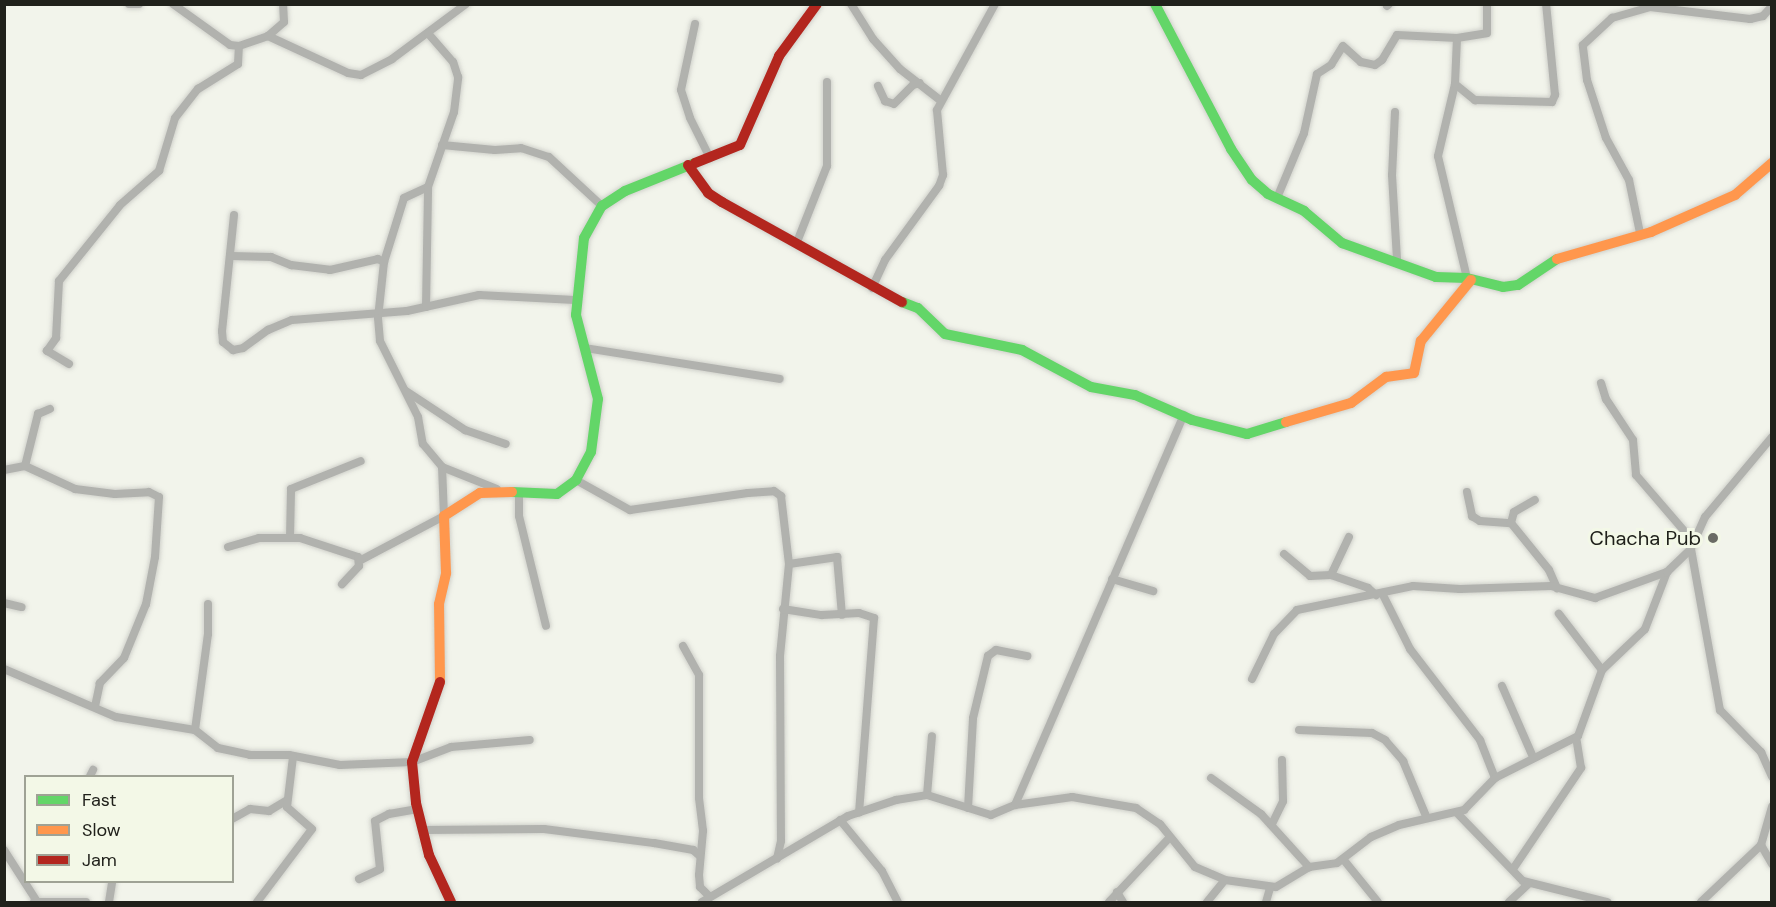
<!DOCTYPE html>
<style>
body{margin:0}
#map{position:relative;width:1776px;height:907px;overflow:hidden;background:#f2f4eb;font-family:"DM Sans",sans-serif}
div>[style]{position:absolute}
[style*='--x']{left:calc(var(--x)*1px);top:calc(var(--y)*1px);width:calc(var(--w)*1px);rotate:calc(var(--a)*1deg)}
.roads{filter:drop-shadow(0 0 2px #d0d1cb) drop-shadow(0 0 2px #d0d1cb)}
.street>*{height:8px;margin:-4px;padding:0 4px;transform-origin:4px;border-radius:4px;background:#b1b2ae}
.fast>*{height:10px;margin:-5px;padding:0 5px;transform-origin:5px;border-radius:5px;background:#63d668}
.slow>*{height:10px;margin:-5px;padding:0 5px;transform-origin:5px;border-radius:5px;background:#ff974d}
.jam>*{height:10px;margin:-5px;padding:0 5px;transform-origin:5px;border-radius:5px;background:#b3261e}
.dots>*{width:16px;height:16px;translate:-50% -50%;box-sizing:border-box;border:3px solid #f3f8e7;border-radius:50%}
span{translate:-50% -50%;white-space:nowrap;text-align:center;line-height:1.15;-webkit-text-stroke:6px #f3f8e7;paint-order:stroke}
.poi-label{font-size:20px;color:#20211b}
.right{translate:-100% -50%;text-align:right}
.frame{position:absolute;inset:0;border:6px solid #20211b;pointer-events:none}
.legend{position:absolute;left:24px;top:775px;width:210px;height:108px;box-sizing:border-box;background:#f3f8e7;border:2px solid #9fa295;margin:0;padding:8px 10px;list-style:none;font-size:18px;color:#20211b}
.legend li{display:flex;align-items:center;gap:12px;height:30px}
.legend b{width:30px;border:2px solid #9fa295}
</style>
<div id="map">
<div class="roads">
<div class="street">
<i style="--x:129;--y:4;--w:10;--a:0"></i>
<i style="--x:173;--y:4;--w:70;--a:35.7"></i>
<i style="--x:230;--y:45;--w:9;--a:6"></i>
<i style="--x:239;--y:46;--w:31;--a:-19"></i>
<i style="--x:268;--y:36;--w:88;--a:24.8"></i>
<i style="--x:348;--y:73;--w:13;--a:9"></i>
<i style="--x:361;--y:75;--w:35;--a:-27"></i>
<i style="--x:392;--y:59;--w:92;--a:-36.6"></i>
<i style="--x:851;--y:4;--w:41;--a:57.8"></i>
<i style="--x:873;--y:39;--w:40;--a:48"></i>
<i style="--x:900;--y:69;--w:51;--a:37.8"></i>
<i style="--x:1387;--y:6;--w:3;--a:-45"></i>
<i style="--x:695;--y:24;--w:67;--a:102"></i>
<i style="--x:681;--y:90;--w:29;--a:72"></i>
<i style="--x:690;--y:118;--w:45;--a:63.4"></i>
<i style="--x:268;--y:36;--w:21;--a:-41"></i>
<i style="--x:284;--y:22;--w:18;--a:-93"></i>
<i style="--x:1455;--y:84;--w:26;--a:39"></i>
<i style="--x:1475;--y:100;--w:77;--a:1.5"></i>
<i style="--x:1552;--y:102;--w:8;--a:-67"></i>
<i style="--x:1555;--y:95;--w:91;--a:-95.6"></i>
<i style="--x:878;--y:86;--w:17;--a:65"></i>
<i style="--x:885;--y:101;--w:9;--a:18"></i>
<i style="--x:894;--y:104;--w:27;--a:-45"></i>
<i style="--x:913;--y:85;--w:7;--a:-16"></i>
<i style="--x:1395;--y:112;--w:63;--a:92.7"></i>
<i style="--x:1392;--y:175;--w:85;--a:86.6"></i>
<i style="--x:442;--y:145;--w:53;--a:5.4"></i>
<i style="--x:495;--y:150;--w:26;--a:-4"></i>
<i style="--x:521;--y:148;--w:29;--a:18"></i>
<i style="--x:549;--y:157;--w:72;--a:42.8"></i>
<i style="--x:1277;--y:198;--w:70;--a:-67.4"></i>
<i style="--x:1304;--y:133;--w:60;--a:-77.6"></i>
<i style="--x:1317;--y:74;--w:17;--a:-33"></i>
<i style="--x:1331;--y:65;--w:22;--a:-58"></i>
<i style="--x:1343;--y:46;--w:24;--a:42"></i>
<i style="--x:1361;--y:62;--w:14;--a:12"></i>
<i style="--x:1375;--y:65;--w:9;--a:-36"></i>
<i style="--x:1382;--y:60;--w:29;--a:-59"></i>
<i style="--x:1397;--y:35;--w:60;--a:2.9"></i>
<i style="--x:234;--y:215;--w:117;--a:95.9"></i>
<i style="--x:222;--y:331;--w:11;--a:85"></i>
<i style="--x:223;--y:342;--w:13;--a:39"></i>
<i style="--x:233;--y:350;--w:10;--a:-11"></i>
<i style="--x:243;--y:348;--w:31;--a:-36"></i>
<i style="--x:268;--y:330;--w:26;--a:-23"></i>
<i style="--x:292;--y:320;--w:115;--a:-4.5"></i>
<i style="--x:407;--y:311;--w:74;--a:-12.5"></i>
<i style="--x:479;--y:295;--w:96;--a:3"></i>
<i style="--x:1640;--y:233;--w:54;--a:-101.7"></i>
<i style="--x:1629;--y:180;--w:48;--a:-118.7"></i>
<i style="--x:1606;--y:138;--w:61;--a:-108.1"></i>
<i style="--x:1587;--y:80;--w:35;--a:-97"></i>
<i style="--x:1583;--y:45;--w:40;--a:-43"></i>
<i style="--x:1612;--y:18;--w:40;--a:-16"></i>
<i style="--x:1650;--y:7;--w:101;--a:6.8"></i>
<i style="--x:1750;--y:19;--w:13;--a:-13"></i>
<i style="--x:1763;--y:16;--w:13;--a:-48"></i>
<i style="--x:797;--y:242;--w:82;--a:-68.5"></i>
<i style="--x:827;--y:166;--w:84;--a:-90"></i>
<i style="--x:231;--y:256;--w:40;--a:1.4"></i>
<i style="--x:271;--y:257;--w:22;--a:22"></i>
<i style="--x:291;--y:265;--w:39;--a:7"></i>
<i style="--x:330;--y:270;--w:49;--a:-12.9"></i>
<i style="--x:378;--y:259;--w:7;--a:27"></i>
<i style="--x:384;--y:262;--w:56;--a:96.1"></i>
<i style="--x:378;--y:318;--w:23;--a:85"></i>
<i style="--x:380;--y:341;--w:85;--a:63.4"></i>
<i style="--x:418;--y:417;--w:27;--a:80"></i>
<i style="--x:423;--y:444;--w:30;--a:50"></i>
<i style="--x:442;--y:467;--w:59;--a:21.8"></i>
<i style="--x:384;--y:262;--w:67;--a:-72.6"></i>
<i style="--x:404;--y:198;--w:26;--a:-25"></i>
<i style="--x:1467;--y:278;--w:125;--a:-103.4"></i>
<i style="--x:1438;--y:156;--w:74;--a:-76.7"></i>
<i style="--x:1455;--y:84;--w:46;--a:-87.5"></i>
<i style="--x:1457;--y:38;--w:30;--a:-9"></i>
<i style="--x:1487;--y:33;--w:29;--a:-90"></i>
<i style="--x:872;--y:288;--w:31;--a:-65"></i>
<i style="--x:885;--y:260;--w:92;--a:-53.9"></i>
<i style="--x:939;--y:186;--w:12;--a:-70"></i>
<i style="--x:943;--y:175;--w:65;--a:-95.3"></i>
<i style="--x:937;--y:110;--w:121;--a:-61.3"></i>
<i style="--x:426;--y:307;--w:120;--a:-89"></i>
<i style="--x:428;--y:187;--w:79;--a:-70.9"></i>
<i style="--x:454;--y:112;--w:35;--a:-83"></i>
<i style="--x:458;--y:77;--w:16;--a:-108"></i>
<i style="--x:453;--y:62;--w:37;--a:-131"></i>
<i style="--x:585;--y:348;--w:197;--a:9"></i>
<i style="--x:69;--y:364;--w:26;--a:-149"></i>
<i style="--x:47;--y:351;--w:16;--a:-55"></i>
<i style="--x:56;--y:338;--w:57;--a:-87"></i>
<i style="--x:59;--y:281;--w:97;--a:-51.2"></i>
<i style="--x:120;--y:205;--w:52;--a:-41.1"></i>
<i style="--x:159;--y:171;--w:55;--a:-73.2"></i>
<i style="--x:175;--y:118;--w:37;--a:-52"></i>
<i style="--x:198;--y:89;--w:47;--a:-32"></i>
<i style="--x:238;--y:64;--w:18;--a:-87"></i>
<i style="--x:1601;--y:383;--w:17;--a:73"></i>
<i style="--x:1606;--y:399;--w:49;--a:56.6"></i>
<i style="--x:1633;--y:440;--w:35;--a:85"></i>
<i style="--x:1636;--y:475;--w:86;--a:49.3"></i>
<i style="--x:406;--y:391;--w:71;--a:33.5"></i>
<i style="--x:465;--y:430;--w:43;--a:18.9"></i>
<i style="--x:1772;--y:437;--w:104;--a:129.9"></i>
<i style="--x:1705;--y:517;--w:35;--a:114"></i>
<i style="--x:1691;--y:549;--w:164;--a:79.8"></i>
<i style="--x:1720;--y:710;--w:59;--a:45.7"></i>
<i style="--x:1761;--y:752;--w:27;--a:66"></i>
<i style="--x:25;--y:466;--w:55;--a:24.7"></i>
<i style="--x:75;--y:489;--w:40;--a:7.1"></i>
<i style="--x:115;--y:494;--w:34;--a:-3"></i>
<i style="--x:149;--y:492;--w:11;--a:27"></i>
<i style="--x:159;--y:497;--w:60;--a:93.8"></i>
<i style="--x:155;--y:557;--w:48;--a:100.8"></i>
<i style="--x:146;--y:604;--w:58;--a:112.2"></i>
<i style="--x:124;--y:658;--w:35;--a:134"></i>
<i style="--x:100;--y:683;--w:24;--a:102"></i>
<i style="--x:4;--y:470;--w:21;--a:-11"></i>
<i style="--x:25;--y:466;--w:54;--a:-76"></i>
<i style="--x:38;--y:414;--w:13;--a:-23"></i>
<i style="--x:576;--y:480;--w:62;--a:29.1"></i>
<i style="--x:630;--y:510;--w:119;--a:-8.2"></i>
<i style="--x:748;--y:493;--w:26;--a:-4"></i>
<i style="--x:774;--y:491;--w:9;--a:36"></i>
<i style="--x:781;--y:496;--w:68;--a:83.3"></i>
<i style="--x:789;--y:564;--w:92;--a:95.6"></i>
<i style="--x:780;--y:656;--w:185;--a:89.7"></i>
<i style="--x:781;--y:841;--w:18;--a:103"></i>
<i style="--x:1467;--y:492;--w:25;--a:78"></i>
<i style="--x:1472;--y:516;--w:9;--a:32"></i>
<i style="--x:1480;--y:521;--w:31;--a:4"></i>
<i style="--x:1511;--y:523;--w:60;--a:51"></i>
<i style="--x:1549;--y:570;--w:20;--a:66"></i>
<i style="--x:519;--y:494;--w:22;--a:90"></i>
<i style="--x:519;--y:516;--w:113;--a:76.2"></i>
<i style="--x:1511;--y:523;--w:11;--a:-75"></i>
<i style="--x:1514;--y:512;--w:24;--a:-30"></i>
<i style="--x:290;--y:538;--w:49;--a:-88.8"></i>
<i style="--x:291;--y:489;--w:75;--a:-21.8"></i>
<i style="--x:228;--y:547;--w:32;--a:-16"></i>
<i style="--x:259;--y:538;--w:41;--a:0"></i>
<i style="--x:300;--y:538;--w:61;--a:18.1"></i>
<i style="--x:358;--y:557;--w:9;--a:84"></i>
<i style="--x:359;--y:566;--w:25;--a:133"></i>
<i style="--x:1284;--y:554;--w:34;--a:40"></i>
<i style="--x:1310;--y:576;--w:21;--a:-3"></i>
<i style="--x:1331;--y:575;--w:42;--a:-64.7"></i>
<i style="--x:361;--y:560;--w:94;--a:-27.9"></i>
<i style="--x:444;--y:516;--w:49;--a:-92.3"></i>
<i style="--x:789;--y:564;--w:49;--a:-8.3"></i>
<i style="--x:837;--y:557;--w:58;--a:85.1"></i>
<i style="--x:1331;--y:575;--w:39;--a:19"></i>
<i style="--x:1368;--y:588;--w:11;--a:41"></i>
<i style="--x:1112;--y:579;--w:43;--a:16.3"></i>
<i style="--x:1382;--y:593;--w:63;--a:63.4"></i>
<i style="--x:1410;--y:649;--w:115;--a:52.4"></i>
<i style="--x:1480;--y:740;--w:41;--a:68.5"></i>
<i style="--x:4;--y:603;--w:18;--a:13"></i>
<i style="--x:783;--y:609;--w:39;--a:9"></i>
<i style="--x:822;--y:615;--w:37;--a:-3"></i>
<i style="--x:859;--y:613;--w:16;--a:18"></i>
<i style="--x:874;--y:618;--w:195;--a:94.4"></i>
<i style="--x:683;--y:646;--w:33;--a:61"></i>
<i style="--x:699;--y:675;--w:123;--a:90"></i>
<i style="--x:699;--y:798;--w:33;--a:83"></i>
<i style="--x:703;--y:831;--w:44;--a:95.2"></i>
<i style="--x:699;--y:875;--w:12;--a:85"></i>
<i style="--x:700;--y:887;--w:14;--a:45"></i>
<i style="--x:4;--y:669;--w:122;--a:23.2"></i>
<i style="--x:116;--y:717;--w:80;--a:9.3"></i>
<i style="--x:195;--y:730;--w:29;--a:38"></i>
<i style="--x:218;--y:748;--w:33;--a:12"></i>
<i style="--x:250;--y:755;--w:39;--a:0"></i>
<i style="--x:289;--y:755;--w:52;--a:11.1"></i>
<i style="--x:340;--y:765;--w:72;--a:-2.4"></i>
<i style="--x:412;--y:762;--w:42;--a:-21"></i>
<i style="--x:451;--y:747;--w:79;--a:-5.1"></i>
<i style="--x:1602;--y:670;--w:59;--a:-43.6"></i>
<i style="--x:1645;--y:629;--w:61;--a:-68.9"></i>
<i style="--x:1252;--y:679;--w:50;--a:-63.9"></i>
<i style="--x:1274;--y:634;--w:33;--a:-46"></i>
<i style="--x:1297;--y:610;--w:118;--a:-11.7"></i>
<i style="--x:1413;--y:586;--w:47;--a:3.7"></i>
<i style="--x:1460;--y:589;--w:91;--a:-1.9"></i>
<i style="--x:1551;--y:586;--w:46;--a:15.3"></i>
<i style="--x:1595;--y:598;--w:77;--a:-19.9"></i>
<i style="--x:1667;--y:572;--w:33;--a:-44"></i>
<i style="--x:1502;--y:686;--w:77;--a:66.4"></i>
<i style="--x:195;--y:730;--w:97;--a:-82.3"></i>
<i style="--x:208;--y:634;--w:30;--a:-90"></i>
<i style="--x:1299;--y:730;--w:73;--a:2.4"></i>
<i style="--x:1372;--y:733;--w:15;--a:28"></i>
<i style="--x:1385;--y:740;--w:28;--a:49"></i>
<i style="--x:1403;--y:761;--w:60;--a:67.3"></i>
<i style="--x:90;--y:776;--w:7;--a:-63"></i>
<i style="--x:1211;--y:778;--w:62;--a:35.8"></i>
<i style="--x:1261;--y:814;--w:72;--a:47.8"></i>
<i style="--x:927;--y:795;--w:59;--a:-85.2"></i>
<i style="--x:1015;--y:805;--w:58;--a:-8"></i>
<i style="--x:1072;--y:797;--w:65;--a:9.8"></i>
<i style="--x:1136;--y:808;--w:29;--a:34"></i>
<i style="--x:1160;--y:824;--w:55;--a:50.9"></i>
<i style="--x:1195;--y:867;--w:33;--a:23"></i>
<i style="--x:1225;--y:880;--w:51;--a:7.8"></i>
<i style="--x:1276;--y:887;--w:39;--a:-31"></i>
<i style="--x:1309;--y:867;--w:28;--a:-8"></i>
<i style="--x:1337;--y:863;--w:43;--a:-37.4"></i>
<i style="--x:1371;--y:837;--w:30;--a:-23"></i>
<i style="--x:1399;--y:825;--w:67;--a:-13"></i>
<i style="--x:1464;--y:810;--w:45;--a:-45.9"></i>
<i style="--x:1495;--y:778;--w:93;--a:-26.8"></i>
<i style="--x:1578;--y:736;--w:70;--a:-70"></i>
<i style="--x:1602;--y:670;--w:71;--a:-127.5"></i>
<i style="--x:968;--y:808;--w:90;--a:-86.8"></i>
<i style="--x:973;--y:718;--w:64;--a:-76.4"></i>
<i style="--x:988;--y:656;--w:10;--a:-37"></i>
<i style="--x:996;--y:650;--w:32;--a:11"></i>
<i style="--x:1457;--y:813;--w:95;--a:45.9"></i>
<i style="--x:1523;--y:881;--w:87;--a:14"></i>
<i style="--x:232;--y:819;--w:21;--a:-29"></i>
<i style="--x:250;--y:809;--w:19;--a:6"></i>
<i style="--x:269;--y:811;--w:21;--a:-31"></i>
<i style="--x:840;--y:820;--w:66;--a:50.5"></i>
<i style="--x:882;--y:871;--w:35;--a:63"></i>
<i style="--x:1272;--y:824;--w:25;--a:-64"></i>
<i style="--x:1283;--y:801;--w:41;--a:-91.4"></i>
<i style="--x:423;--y:830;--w:121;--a:-0.5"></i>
<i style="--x:544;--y:829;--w:111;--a:7.3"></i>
<i style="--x:654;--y:843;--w:40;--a:10"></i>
<i style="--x:693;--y:850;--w:9;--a:41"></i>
<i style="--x:1761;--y:845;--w:22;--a:60"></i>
<i style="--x:4;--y:850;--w:59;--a:57.4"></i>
<i style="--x:1343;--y:859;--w:55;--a:50.9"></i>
<i style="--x:1513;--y:869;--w:122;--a:-56"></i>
<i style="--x:1581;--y:768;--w:30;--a:-99"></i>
<i style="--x:359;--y:879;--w:23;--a:-25"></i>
<i style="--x:380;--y:869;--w:48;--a:-95.9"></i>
<i style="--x:375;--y:821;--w:16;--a:-27"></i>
<i style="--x:389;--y:814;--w:29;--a:-10"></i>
<i style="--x:1117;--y:892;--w:12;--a:59"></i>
<i style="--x:34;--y:902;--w:52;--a:0"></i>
<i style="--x:109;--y:902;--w:20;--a:-81"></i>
<i style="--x:257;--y:902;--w:91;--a:-53"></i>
<i style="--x:312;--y:829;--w:33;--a:-139"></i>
<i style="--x:287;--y:807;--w:50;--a:-83.2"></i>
<i style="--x:702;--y:902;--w:169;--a:-30.5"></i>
<i style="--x:848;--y:816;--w:51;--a:-18.4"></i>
<i style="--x:896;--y:800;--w:31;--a:-9"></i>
<i style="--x:927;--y:795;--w:67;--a:17.4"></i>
<i style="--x:991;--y:815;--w:26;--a:-23"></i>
<i style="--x:1015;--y:805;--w:425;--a:-66.6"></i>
<i style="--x:1109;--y:902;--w:89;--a:-46.8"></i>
<i style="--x:1207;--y:902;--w:28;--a:-51"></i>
<i style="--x:1266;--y:902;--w:15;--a:-74"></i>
<i style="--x:1509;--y:902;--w:26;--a:-43"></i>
<i style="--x:1701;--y:902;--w:83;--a:-43.5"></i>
<i style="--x:1761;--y:845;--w:40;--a:-74"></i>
</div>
<div class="fast">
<i style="--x:1155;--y:4;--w:164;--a:62.3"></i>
<i style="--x:1231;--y:149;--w:37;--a:56"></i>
<i style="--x:1252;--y:180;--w:21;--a:41"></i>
<i style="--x:1268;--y:194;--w:40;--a:25"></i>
<i style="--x:1304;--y:211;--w:50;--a:40.1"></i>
<i style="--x:1342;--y:243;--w:100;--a:19.9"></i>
<i style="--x:1436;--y:277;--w:31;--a:2"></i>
<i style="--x:1467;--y:278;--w:37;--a:14"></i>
<i style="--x:1503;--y:287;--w:15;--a:-8"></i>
<i style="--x:1518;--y:285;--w:47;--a:-33.7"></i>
<i style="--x:902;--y:302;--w:17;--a:21"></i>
<i style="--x:918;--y:308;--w:37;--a:44"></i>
<i style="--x:945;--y:334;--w:79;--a:11.7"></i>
<i style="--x:1022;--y:350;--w:78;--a:28.2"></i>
<i style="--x:1091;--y:387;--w:45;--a:10.3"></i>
<i style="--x:1135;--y:395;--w:62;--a:23.7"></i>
<i style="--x:1192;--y:420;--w:57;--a:14.3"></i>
<i style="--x:1247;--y:434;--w:41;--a:-17.1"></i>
<i style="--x:512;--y:492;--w:45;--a:2.5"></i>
<i style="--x:557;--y:494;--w:24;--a:-36"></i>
<i style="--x:576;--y:480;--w:32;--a:-62"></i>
<i style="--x:591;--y:452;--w:53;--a:-82.5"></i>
<i style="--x:598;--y:399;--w:87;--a:-104.7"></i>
<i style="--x:576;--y:315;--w:77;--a:-84.1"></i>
<i style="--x:584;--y:238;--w:37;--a:-61"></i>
<i style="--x:602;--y:206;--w:27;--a:-33"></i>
<i style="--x:625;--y:191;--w:75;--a:-21.8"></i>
</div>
<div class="slow">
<i style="--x:1557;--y:259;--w:98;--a:-16"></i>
<i style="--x:1651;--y:232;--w:92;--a:-23.8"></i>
<i style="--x:1735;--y:195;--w:49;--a:-40.9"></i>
<i style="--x:1286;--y:422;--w:68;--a:-16.3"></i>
<i style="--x:1351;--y:403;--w:44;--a:-36.6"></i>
<i style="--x:1386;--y:377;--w:28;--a:-8"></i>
<i style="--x:1414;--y:373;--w:33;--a:-78"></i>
<i style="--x:1421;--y:341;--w:79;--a:-50.7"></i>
<i style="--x:440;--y:682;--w:78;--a:-90.7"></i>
<i style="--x:439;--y:604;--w:32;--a:-77"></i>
<i style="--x:446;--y:573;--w:57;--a:-92"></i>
<i style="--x:444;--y:516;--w:43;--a:-32.6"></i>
<i style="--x:480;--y:493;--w:32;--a:-2"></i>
</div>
<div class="jam">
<i style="--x:695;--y:163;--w:48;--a:-21.8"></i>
<i style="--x:740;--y:145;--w:97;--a:-66.3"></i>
<i style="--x:779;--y:56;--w:64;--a:-53.8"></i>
<i style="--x:688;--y:165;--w:34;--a:54"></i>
<i style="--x:708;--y:193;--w:17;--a:33"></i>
<i style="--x:722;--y:202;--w:206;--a:29.1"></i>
<i style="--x:440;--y:682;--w:85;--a:109.3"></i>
<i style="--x:412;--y:762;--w:41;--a:84.4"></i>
<i style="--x:416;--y:803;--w:54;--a:76"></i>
<i style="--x:429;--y:855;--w:52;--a:64.9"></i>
</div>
</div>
<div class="dots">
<i style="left:1713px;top:538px;background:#6a6b64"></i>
</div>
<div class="poi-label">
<span class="right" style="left:1701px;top:538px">Chacha Pub</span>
</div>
<div class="frame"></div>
<ul class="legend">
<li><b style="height:8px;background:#63d668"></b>Fast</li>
<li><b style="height:8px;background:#ff974d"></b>Slow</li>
<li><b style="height:8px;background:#b3261e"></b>Jam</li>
</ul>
</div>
